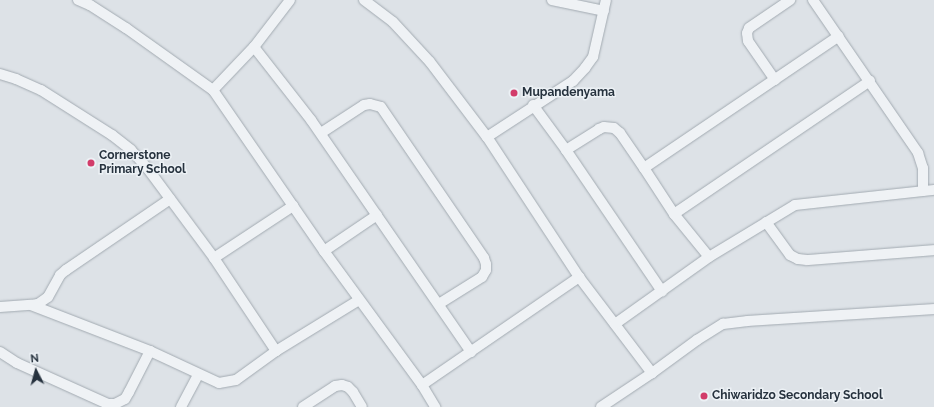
<!DOCTYPE html>
<style>
body{margin:0}
#map{position:relative;width:934px;height:407px;overflow:hidden;background:#dde2e7;font-family:Raleway,sans-serif}
div>[style]{position:absolute}
[style*='--x']{left:calc(var(--x)*1px);top:calc(var(--y)*1px);width:calc(var(--w)*1px);rotate:calc(var(--a)*1deg)}
.roads{filter:drop-shadow(0 0 1px #a2aab1) drop-shadow(0 0 1px #a2aab1)}
.minor>*{height:10px;margin:-5px;padding:0 5px;transform-origin:5px;border-radius:5px;background:#eff2f5}
.dots>*{width:11px;height:11px;translate:-50% -50%;box-sizing:border-box;border:2px solid #ecf1f5;border-radius:50%}
span{translate:-50% -50%;white-space:nowrap;text-align:center;line-height:1.15;-webkit-text-stroke:3px #ecf1f5;paint-order:stroke}
.poi-label{font-size:12px;color:#26323e;font-weight:700}
.left{translate:0 -50%;text-align:left}
.north{position:absolute;left:16px;top:351px;width:40px;height:40px;-webkit-text-stroke:3px #ecf1f5;paint-order:stroke;rotate:354deg;font-size:11px;font-weight:700;line-height:16px;text-align:center;color:#26323e}
.north::after{content:'';display:block;margin:auto;width:14px;height:18px;background:#26323e;clip-path:polygon(50% 0,100% 100%,50% 72%,0 100%)}
</style>
<div id="map">
<div class="roads">
<div class="minor">
<i style="--x:78;--y:0;--w:13;--a:23"></i>
<i style="--x:90;--y:5;--w:43;--a:32.6"></i>
<i style="--x:126;--y:28;--w:107;--a:35.5"></i>
<i style="--x:213;--y:90;--w:59;--a:-46.4"></i>
<i style="--x:254;--y:47;--w:59;--a:-52.5"></i>
<i style="--x:364;--y:0;--w:36;--a:37"></i>
<i style="--x:393;--y:22;--w:54;--a:47.2"></i>
<i style="--x:430;--y:62;--w:94;--a:52.8"></i>
<i style="--x:487;--y:137;--w:168;--a:56.7"></i>
<i style="--x:579;--y:277;--w:121;--a:52.8"></i>
<i style="--x:652;--y:373;--w:56;--a:-36.3"></i>
<i style="--x:697;--y:340;--w:31;--a:-32"></i>
<i style="--x:723;--y:324;--w:25;--a:-7"></i>
<i style="--x:748;--y:321;--w:186;--a:-3.7"></i>
<i style="--x:552;--y:0;--w:53;--a:11.9"></i>
<i style="--x:813;--y:0;--w:186;--a:55.5"></i>
<i style="--x:918;--y:153;--w:16;--a:72"></i>
<i style="--x:923;--y:168;--w:23;--a:90"></i>
<i style="--x:254;--y:47;--w:93;--a:52"></i>
<i style="--x:311;--y:120;--w:282;--a:55.4"></i>
<i style="--x:0;--y:74;--w:17;--a:17"></i>
<i style="--x:16;--y:79;--w:27;--a:24"></i>
<i style="--x:41;--y:90;--w:84;--a:32.4"></i>
<i style="--x:112;--y:135;--w:24;--a:38"></i>
<i style="--x:131;--y:150;--w:25;--a:48"></i>
<i style="--x:148;--y:169;--w:111;--a:53.4"></i>
<i style="--x:214;--y:258;--w:112;--a:56.3"></i>
<i style="--x:276;--y:351;--w:97;--a:-31.6"></i>
<i style="--x:775;--y:80;--w:47;--a:-124.7"></i>
<i style="--x:748;--y:41;--w:8;--a:-97"></i>
<i style="--x:747;--y:33;--w:5;--a:-68"></i>
<i style="--x:749;--y:28;--w:50;--a:-34.3"></i>
<i style="--x:213;--y:90;--w:196;--a:55.4"></i>
<i style="--x:324;--y:251;--w:166;--a:53.8"></i>
<i style="--x:422;--y:385;--w:26;--a:59"></i>
<i style="--x:533;--y:105;--w:56;--a:53.7"></i>
<i style="--x:566;--y:150;--w:171;--a:55.8"></i>
<i style="--x:321;--y:133;--w:51;--a:-33.1"></i>
<i style="--x:364;--y:105;--w:6;--a:-9"></i>
<i style="--x:370;--y:104;--w:11;--a:15"></i>
<i style="--x:381;--y:107;--w:183;--a:55.7"></i>
<i style="--x:484;--y:258;--w:6;--a:72"></i>
<i style="--x:486;--y:264;--w:6;--a:90"></i>
<i style="--x:486;--y:270;--w:8;--a:120"></i>
<i style="--x:482;--y:277;--w:51;--a:147.9"></i>
<i style="--x:487;--y:137;--w:103;--a:-33.1"></i>
<i style="--x:573;--y:81;--w:18;--a:-47"></i>
<i style="--x:585;--y:68;--w:14;--a:-54"></i>
<i style="--x:593;--y:57;--w:58;--a:-77.2"></i>
<i style="--x:566;--y:150;--w:39;--a:-32"></i>
<i style="--x:599;--y:129;--w:5;--a:-22"></i>
<i style="--x:604;--y:127;--w:10;--a:6"></i>
<i style="--x:614;--y:128;--w:8;--a:40"></i>
<i style="--x:620;--y:133;--w:42;--a:55.6"></i>
<i style="--x:644;--y:168;--w:55;--a:56.9"></i>
<i style="--x:674;--y:214;--w:55;--a:50.9"></i>
<i style="--x:644;--y:168;--w:235;--a:-34.1"></i>
<i style="--x:674;--y:214;--w:237;--a:-34.2"></i>
<i style="--x:766;--y:222;--w:41;--a:54"></i>
<i style="--x:790;--y:255;--w:9;--a:27"></i>
<i style="--x:798;--y:259;--w:9;--a:6"></i>
<i style="--x:807;--y:260;--w:127;--a:-4.5"></i>
<i style="--x:324;--y:251;--w:64;--a:-34.2"></i>
<i style="--x:214;--y:258;--w:95;--a:-33.4"></i>
<i style="--x:31;--y:305;--w:7;--a:-8"></i>
<i style="--x:38;--y:304;--w:12;--a:-35"></i>
<i style="--x:48;--y:297;--w:25;--a:-61"></i>
<i style="--x:60;--y:275;--w:8;--a:-40"></i>
<i style="--x:66;--y:270;--w:126;--a:-34.3"></i>
<i style="--x:0;--y:307;--w:31;--a:-4"></i>
<i style="--x:31;--y:305;--w:128;--a:21.1"></i>
<i style="--x:150;--y:351;--w:76;--a:24.9"></i>
<i style="--x:219;--y:383;--w:17;--a:-10"></i>
<i style="--x:236;--y:380;--w:49;--a:-35.9"></i>
<i style="--x:615;--y:324;--w:115;--a:-35.5"></i>
<i style="--x:709;--y:257;--w:100;--a:-31.2"></i>
<i style="--x:795;--y:205;--w:140;--a:-6.2"></i>
<i style="--x:0;--y:352;--w:20;--a:33"></i>
<i style="--x:17;--y:363;--w:100;--a:24.3"></i>
<i style="--x:108;--y:404;--w:7;--a:0"></i>
<i style="--x:115;--y:404;--w:11;--a:-27"></i>
<i style="--x:125;--y:399;--w:8;--a:-60"></i>
<i style="--x:129;--y:392;--w:46;--a:-62.9"></i>
<i style="--x:422;--y:385;--w:191;--a:-34.5"></i>
<i style="--x:181;--y:407;--w:36;--a:-62"></i>
<i style="--x:303;--y:407;--w:38;--a:-33"></i>
<i style="--x:335;--y:386;--w:7;--a:-8"></i>
<i style="--x:342;--y:385;--w:6;--a:18"></i>
<i style="--x:348;--y:387;--w:7;--a:45"></i>
<i style="--x:353;--y:392;--w:17;--a:59"></i>
<i style="--x:601;--y:407;--w:61;--a:-33.7"></i>
</div>
</div>
<div class="dots">
<i style="left:514px;top:93px;background:#d23c6a"></i>
<i style="left:91px;top:163px;background:#d23c6a"></i>
<i style="left:704px;top:396px;background:#d23c6a"></i>
</div>
<div class="poi-label">
<span class="left" style="left:522px;top:93px">Mupandenyama</span>
<span class="left" style="left:99px;top:163px">Cornerstone<br>Primary School</span>
<span class="left" style="left:712px;top:396px">Chiwaridzo Secondary School</span>
</div>
<div class="north">N</div>
</div>
